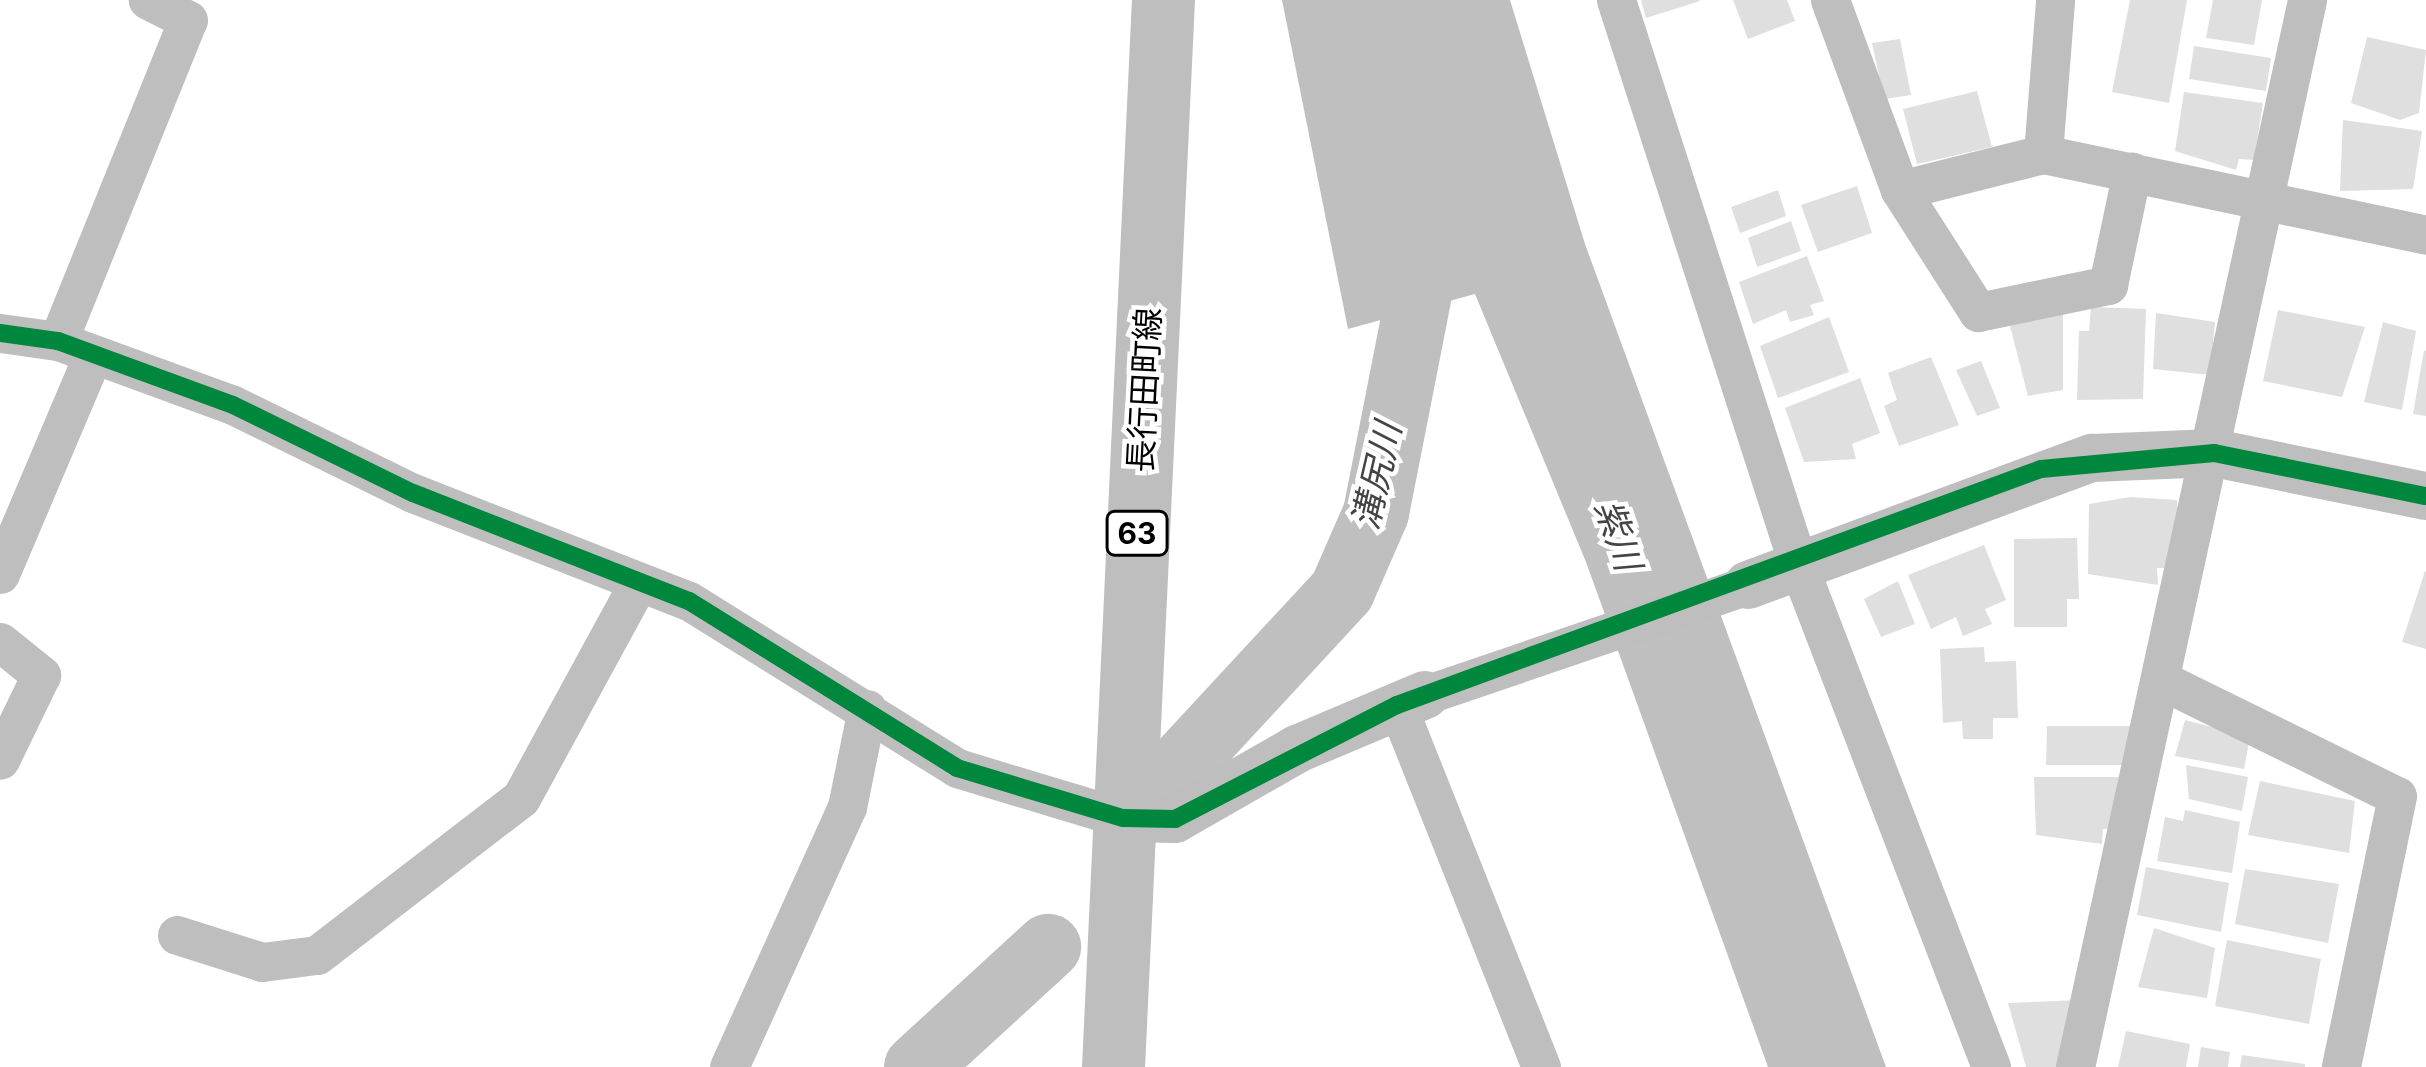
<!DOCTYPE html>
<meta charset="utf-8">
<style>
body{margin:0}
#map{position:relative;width:2426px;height:1067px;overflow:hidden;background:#fff;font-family:Inter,"Noto Sans JP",sans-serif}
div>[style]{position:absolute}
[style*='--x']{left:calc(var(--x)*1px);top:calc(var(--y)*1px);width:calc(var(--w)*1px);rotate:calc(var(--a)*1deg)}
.water>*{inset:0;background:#bfbfbf}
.river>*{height:66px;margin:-33px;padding:0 33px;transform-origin:33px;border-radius:33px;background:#bfbfbf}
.building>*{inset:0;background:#dfdfdf}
.minor>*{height:39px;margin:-19.5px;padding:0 19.5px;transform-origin:19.5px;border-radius:19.5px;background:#bebebe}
.tertiary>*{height:48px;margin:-24px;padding:0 24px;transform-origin:24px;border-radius:24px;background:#bebebe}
.primary>*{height:63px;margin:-31.5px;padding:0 31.5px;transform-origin:31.5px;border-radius:31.5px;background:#bebebe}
.cycleway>*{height:18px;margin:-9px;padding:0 9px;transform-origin:9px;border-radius:9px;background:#00873e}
span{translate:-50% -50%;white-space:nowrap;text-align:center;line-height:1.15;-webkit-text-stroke:9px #fff;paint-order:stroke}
.shield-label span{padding:3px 9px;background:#fff;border:3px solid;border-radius:9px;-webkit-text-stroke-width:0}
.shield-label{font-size:30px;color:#000;font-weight:700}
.street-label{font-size:33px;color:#000}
.water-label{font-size:36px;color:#444;font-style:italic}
</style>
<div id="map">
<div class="water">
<i style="clip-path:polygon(1282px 0,1510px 0,1585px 244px,1886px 1067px,1768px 1067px,1586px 562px,1475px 294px,1348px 329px)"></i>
</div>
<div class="river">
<i style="--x:1168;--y:779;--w:256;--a:-47.2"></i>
<i style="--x:1342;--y:591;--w:85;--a:-66.4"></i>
<i style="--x:1376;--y:513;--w:290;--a:-78.9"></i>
<i style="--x:917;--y:1067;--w:178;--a:-42.5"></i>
</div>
<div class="building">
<i style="clip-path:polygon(1641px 0,1699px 0,1700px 1px,1646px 18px)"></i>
<i style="clip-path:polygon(1733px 0,1787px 0,1795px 21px,1748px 39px)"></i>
<i style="clip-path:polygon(2130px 0,2187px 0,2169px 103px,2112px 92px)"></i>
<i style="clip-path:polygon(2213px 0,2262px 0,2254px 45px,2206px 38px)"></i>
<i style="clip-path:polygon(2367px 37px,2426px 50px,2419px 113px,2400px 120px,2351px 103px)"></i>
<i style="clip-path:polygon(1900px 39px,1911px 95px,1884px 99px,1872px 43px)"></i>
<i style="clip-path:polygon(2194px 46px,2271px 58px,2266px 91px,2189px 79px)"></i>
<i style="clip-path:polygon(1977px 91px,1992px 147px,1917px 164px,1903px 109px)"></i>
<i style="clip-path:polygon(2184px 92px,2263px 103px,2254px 160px,2239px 159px,2236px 170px,2175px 151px)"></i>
<i style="clip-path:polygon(2343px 120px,2422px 131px,2413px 189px,2340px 191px)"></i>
<i style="clip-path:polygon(1857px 186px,1872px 233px,1818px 252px,1801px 205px)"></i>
<i style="clip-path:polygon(1778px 190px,1786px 216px,1740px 233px,1731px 207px)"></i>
<i style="clip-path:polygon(1791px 221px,1801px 251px,1757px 267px,1748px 238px)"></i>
<i style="clip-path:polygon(1807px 256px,1824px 301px,1810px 305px,1814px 315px,1790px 322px,1786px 310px,1753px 324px,1739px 282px)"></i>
<i style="clip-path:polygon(2091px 307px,2146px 309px,2143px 399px,2077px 400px,2079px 331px,2089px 331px)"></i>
<i style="clip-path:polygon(2278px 310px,2365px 327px,2342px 397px,2263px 381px)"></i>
<i style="clip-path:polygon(2063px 313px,2063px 390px,2028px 396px,2010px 326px)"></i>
<i style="clip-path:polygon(2156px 313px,2215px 322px,2210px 375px,2153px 369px)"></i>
<i style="clip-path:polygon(1829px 317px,1849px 372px,1778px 398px,1760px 346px)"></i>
<i style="clip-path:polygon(2383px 322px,2416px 331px,2402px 410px,2364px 402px)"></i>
<i style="clip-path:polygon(2424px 350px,2426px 351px,2426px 416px,2413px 414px)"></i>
<i style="clip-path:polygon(1931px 357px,1959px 425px,1899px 446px,1884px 406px,1897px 400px,1888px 373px)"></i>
<i style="clip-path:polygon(1981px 361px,2000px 408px,1977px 416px,1956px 370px)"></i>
<i style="clip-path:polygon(1860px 378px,1880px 433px,1852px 444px,1856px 459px,1804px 462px,1785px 408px)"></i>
<i style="clip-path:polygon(2130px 497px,2177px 500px,2177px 568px,2157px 568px,2158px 585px,2088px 574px,2089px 504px)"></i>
<i style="clip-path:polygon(2077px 538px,2079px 599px,2067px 599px,2067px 627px,2014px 627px,2014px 539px)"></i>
<i style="clip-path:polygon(1984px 545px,2006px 600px,1985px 609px,1992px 624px,1963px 636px,1956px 617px,1931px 629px,1908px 575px)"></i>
<i style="clip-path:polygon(2425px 571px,2426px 572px,2426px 649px,2402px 642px)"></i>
<i style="clip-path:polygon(1898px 581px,1915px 624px,1881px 637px,1864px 599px)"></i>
<i style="clip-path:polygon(1984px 647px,1985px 662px,2016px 661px,2018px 718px,1993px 718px,1993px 739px,1963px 739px,1962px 721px,1943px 723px,1940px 649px)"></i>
<i style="clip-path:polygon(2185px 720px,2250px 737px,2244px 769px,2175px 756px)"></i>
<i style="clip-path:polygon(2047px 726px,2130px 726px,2130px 765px,2046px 765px)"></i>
<i style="clip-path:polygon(2186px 765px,2248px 777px,2242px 811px,2189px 799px)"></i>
<i style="clip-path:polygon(2034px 777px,2119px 777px,2118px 829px,2103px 829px,2102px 844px,2036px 835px)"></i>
<i style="clip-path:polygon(2260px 781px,2355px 801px,2349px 853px,2248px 835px)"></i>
<i style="clip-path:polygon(2185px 810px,2240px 822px,2232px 873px,2157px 861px,2165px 817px,2183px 821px)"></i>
<i style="clip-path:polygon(2146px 867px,2229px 883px,2221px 932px,2137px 915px)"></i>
<i style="clip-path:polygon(2245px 869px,2339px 884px,2328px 943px,2235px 924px)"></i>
<i style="clip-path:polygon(2154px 928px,2215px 948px,2207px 998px,2138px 987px)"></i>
<i style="clip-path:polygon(2227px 940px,2321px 959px,2309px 1024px,2215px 1006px)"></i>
<i style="clip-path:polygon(2079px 1000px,2070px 1067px,2026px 1067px,2008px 1003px)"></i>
<i style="clip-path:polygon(2126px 1031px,2190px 1044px,2186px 1067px,2118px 1067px)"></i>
<i style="clip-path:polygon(2201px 1047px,2230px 1052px,2228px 1067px,2198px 1067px)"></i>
<i style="clip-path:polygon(2242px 1055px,2305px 1064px,2305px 1067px,2240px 1067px)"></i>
</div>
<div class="minor">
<i style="--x:1616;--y:0;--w:596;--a:72.11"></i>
<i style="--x:1799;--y:567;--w:536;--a:68.99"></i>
<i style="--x:1830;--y:0;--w:202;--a:69.8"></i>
<i style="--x:1900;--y:190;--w:145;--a:57.4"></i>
<i style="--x:1978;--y:312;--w:133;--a:-11.7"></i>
<i style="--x:2108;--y:285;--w:116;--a:-78.1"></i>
<i style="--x:2043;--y:154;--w:154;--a:-85.5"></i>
<i style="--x:1900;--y:190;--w:147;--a:-14.1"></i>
<i style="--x:2043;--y:154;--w:391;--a:11.9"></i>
<i style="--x:0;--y:333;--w:59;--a:7.9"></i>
<i style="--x:58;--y:341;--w:186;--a:20.1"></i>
<i style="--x:233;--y:405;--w:200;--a:26.1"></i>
<i style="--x:413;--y:493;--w:296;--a:21.4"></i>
<i style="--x:689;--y:601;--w:316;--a:31.9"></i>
<i style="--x:957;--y:768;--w:173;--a:16.8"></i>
<i style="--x:58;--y:341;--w:346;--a:-68"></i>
<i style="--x:188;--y:20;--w:45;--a:-153.4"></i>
<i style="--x:0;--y:574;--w:238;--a:-67"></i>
<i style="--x:0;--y:642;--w:53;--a:38.8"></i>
<i style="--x:41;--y:675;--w:94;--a:115.8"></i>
<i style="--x:2167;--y:683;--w:256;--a:26.2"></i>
<i style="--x:2397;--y:796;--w:277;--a:101.7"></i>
<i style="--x:1425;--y:695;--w:341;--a:-18.8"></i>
<i style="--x:1397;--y:705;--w:390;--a:68.3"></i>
<i style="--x:177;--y:935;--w:89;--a:17.6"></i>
<i style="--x:262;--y:962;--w:55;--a:-7.3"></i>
<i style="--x:317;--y:955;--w:257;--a:-37.6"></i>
<i style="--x:521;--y:798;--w:246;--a:-61.4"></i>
<i style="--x:729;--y:1067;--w:286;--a:-65.6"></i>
<i style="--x:847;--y:807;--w:100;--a:-78.5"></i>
<i style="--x:2075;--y:1067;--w:1092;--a:-77.73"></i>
</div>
<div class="tertiary">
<i style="--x:1748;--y:585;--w:367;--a:-20.3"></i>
<i style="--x:2092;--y:458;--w:122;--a:-2.3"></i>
<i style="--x:2214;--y:453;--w:216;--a:11.5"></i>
<i style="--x:1123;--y:818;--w:52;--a:1.1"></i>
<i style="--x:1175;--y:819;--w:141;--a:-29.8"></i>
<i style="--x:1297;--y:749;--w:139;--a:-22.9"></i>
</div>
<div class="primary">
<i style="--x:1113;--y:1067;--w:1068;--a:-87.32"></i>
</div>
<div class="cycleway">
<i style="--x:0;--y:333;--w:59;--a:7.9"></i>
<i style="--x:58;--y:341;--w:186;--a:20.1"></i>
<i style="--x:233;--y:405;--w:200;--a:26.1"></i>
<i style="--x:413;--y:493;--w:296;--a:21.4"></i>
<i style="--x:689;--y:601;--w:316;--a:31.9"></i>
<i style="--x:957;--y:768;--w:173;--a:16.8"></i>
<i style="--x:1123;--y:818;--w:52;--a:1.1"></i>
<i style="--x:1175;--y:819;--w:250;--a:-27.2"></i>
<i style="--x:1397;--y:705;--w:686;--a:-20.13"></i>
<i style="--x:2041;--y:469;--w:174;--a:-5.3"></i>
<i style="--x:2214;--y:453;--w:216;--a:11.5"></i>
</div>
<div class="shield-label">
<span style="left:1137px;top:533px">63</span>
</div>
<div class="street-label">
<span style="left:1145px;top:390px;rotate:-87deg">長行田町線</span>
</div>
<div class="water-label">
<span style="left:1377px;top:476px;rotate:-77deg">溝尻川</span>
<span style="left:1618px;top:535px;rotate:71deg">紫川</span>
</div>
</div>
